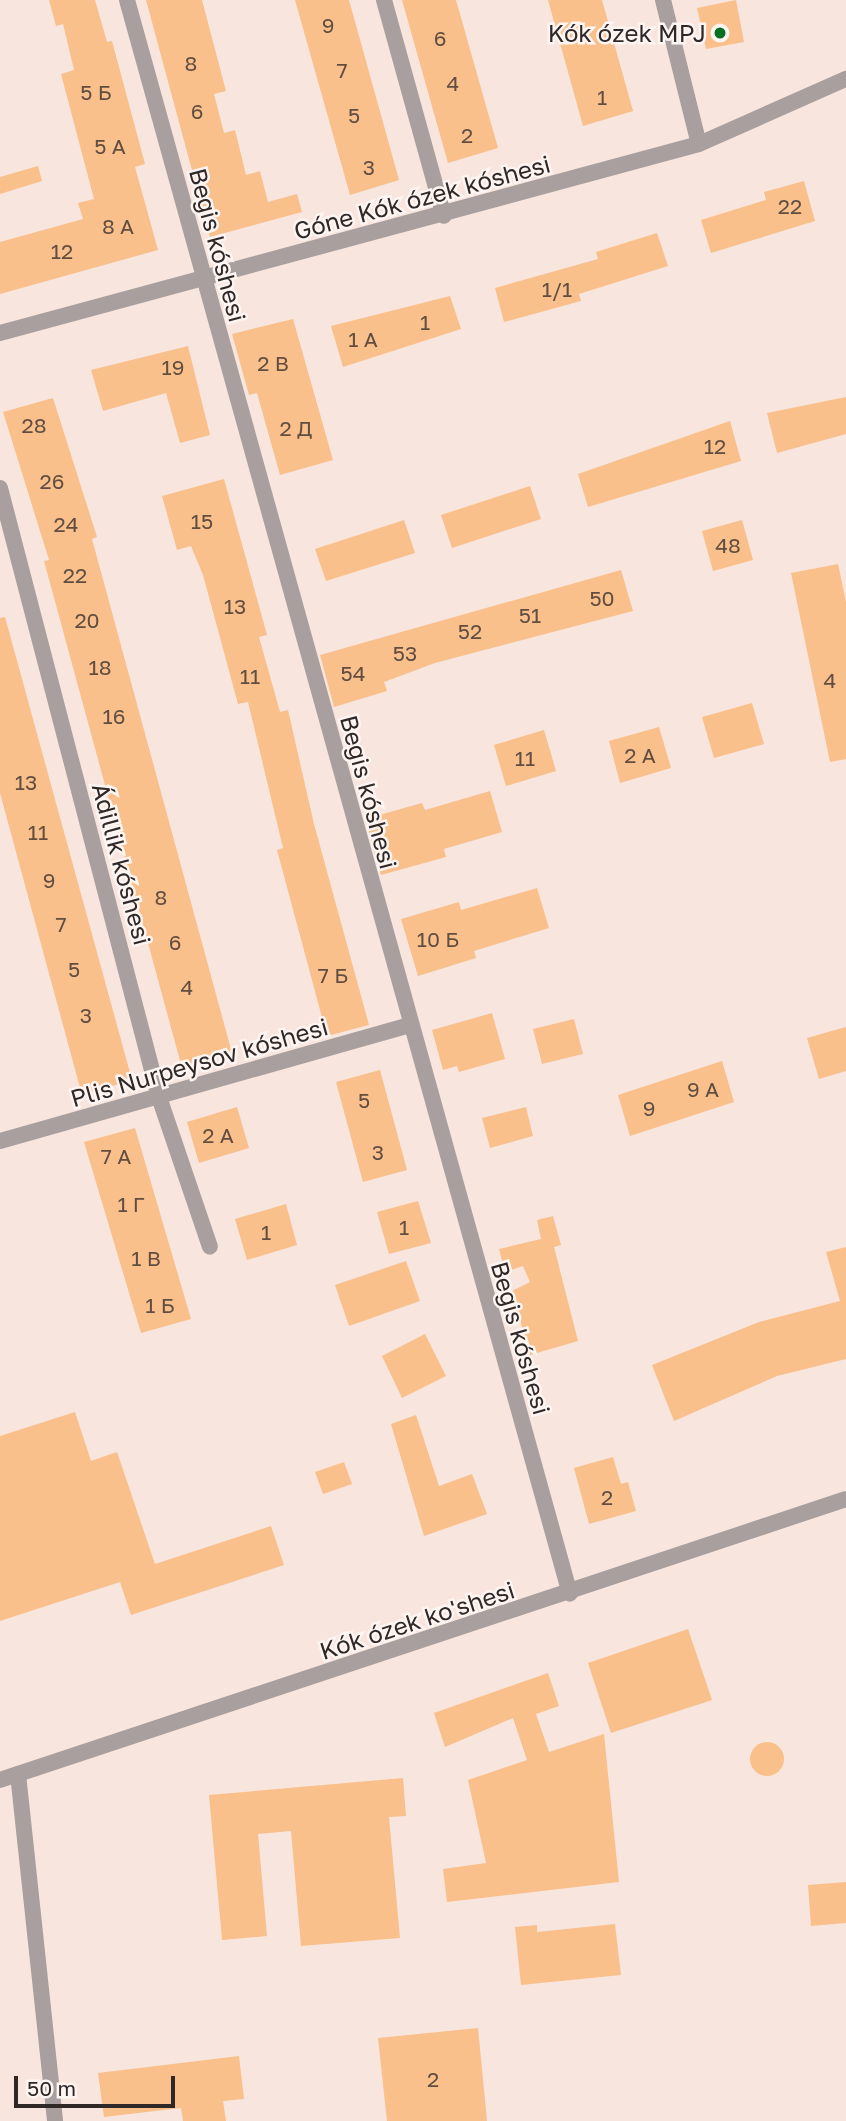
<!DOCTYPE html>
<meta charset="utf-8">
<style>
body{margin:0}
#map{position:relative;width:846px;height:2121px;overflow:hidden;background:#f8e5dd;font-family:"Golos Text",sans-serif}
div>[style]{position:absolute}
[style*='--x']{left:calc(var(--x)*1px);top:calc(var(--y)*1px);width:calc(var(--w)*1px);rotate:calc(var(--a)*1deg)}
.building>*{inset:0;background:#f9c08c}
.round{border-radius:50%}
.street>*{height:16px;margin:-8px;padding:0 8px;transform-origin:8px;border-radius:8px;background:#a89f9e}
.dots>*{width:19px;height:19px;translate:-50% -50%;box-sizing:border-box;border:4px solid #fdf5f2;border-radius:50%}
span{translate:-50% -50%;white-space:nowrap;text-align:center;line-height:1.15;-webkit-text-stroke:5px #fdf5f2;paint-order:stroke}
.number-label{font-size:21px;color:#624e40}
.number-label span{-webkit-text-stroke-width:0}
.poi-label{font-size:24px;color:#2f2826}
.right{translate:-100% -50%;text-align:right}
.street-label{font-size:24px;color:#2f2826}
.scale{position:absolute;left:14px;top:2076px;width:161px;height:32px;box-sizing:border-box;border:4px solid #2f2826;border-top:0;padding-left:9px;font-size:21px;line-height:24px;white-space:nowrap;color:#2f2826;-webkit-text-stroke:5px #fdf5f2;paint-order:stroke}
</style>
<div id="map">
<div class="building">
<i style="clip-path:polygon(49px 0,95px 0,107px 42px,112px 41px,145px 164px,135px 167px,158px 250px,0 294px,0 242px,83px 219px,78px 203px,94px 199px,61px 74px,74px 70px,63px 24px,56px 26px)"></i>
<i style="clip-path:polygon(146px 0,202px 0,226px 91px,214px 94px,224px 133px,235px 130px,246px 175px,260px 171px,268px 202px,297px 194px,302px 212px,210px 237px)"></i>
<i style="clip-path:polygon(295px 0,349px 0,399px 180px,350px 195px)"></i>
<i style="clip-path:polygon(402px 0,456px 0,498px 148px,448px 163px)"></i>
<i style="clip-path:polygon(548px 0,602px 0,633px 111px,583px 126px)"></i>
<i style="clip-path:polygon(736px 0,744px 42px,706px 49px,697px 8px)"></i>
<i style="clip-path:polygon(38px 166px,42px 181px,0 194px,0 177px)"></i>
<i style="clip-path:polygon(804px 181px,815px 221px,711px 253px,701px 220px,766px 200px,764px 192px)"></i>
<i style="clip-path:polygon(657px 233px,668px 266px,579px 294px,581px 301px,504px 322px,495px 288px,598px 259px,596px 252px)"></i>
<i style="clip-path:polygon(450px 296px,461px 329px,343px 367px,331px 326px)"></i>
<i style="clip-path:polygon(293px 319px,333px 460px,280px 475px,257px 393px,249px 395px,232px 334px)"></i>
<i style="clip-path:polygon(188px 346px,210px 435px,180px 443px,166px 393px,103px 411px,91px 370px)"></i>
<i style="clip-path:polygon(846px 397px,846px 434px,777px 453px,767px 413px)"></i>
<i style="clip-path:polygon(53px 398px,97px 537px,92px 539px,232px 1053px,182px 1068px,44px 561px,49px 560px,3px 412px)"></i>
<i style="clip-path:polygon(730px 421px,741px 461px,588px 507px,578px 474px)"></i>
<i style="clip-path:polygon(224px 479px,267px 635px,259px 637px,280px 712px,288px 710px,314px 824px,369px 1025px,327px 1036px,277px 850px,283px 848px,248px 702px,238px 704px,203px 575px,191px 546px,177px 550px,162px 496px)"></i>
<i style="clip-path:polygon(530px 486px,541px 519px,452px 548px,441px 515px)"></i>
<i style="clip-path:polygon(404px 520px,415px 553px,326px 581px,315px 549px)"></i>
<i style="clip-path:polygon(742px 520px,753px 560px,713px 571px,702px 531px)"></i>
<i style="clip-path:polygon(838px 564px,846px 602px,846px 759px,830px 762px,791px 573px)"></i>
<i style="clip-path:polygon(621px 570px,633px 611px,435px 663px,384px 682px,387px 691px,334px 707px,320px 655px)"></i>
<i style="clip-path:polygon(5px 617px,132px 1080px,82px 1095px,0 793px,0 618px)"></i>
<i style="clip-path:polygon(752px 703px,764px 744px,714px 758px,702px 717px)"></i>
<i style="clip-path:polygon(659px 727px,671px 768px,620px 783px,609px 741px)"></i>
<i style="clip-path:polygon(544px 730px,556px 771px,506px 786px,494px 745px)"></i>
<i style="clip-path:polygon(490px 791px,502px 832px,444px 849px,446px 857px,381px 875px,365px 819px,422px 803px,425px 810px)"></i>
<i style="clip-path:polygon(537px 888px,549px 928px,474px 951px,476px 958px,418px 976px,401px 919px,459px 902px,461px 910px)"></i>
<i style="clip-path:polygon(492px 1013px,505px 1059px,459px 1072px,457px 1066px,443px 1070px,432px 1030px)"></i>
<i style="clip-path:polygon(574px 1019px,583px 1054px,542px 1064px,533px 1029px)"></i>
<i style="clip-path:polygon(846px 1027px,846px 1071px,819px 1079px,807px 1038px)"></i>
<i style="clip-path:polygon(722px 1061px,734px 1102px,630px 1136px,618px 1095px)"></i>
<i style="clip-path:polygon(380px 1070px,407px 1170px,363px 1182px,336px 1082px)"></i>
<i style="clip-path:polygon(237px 1107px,249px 1148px,199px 1163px,187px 1122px)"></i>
<i style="clip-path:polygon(526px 1107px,533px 1136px,490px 1148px,482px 1118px)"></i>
<i style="clip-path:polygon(135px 1128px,191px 1319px,141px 1333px,84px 1142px)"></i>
<i style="clip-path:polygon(418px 1201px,431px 1243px,389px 1254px,377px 1212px)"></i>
<i style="clip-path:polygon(286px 1204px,297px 1245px,247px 1260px,235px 1219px)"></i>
<i style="clip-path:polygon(553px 1216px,561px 1245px,554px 1247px,578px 1341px,530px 1355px,512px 1291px,530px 1282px,523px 1266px,505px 1272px,499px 1249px,541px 1239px,537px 1220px)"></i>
<i style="clip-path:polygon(846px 1247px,846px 1359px,777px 1376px,674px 1421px,652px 1365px,759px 1322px,840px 1301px,826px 1252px)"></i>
<i style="clip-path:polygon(406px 1261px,420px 1301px,349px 1326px,335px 1285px)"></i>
<i style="clip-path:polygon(425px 1334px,446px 1376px,402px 1398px,382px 1356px)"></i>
<i style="clip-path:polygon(75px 1412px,91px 1461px,117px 1452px,155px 1564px,271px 1526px,284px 1565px,131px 1615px,120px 1582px,0 1621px,0 1436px)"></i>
<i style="clip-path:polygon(416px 1415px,439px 1486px,472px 1474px,487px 1514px,424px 1536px,391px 1424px)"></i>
<i style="clip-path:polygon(613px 1457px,621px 1484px,628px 1482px,636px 1511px,589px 1524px,574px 1468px)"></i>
<i style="clip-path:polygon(344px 1462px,352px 1484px,323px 1494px,315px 1472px)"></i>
<i style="clip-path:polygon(688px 1629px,712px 1700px,611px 1733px,588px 1663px)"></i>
<i style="clip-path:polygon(548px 1673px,559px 1706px,536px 1714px,549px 1752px,604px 1734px,619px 1882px,447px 1902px,443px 1869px,486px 1863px,468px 1780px,527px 1760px,513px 1718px,445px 1747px,434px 1713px)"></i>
<i class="round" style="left:750px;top:1742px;width:34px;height:34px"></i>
<i style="clip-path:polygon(403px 1778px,406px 1816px,389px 1817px,400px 1938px,301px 1946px,291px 1831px,258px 1834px,267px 1936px,222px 1940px,209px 1795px)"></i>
<i style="clip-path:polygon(846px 1882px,846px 1923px,811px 1926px,808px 1885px)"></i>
<i style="clip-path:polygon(615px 1924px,621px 1975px,521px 1985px,515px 1927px,537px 1925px,537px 1932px)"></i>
<i style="clip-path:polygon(478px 2028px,487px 2121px,387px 2121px,378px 2038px)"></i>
<i style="clip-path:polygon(239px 2056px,244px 2099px,223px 2101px,226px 2121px,183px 2121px,181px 2108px,104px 2117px,98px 2073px)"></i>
</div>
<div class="street">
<i style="--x:127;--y:0;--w:1654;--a:74.47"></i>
<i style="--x:384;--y:0;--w:224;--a:74.5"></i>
<i style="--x:663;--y:0;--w:148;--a:76"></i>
<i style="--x:0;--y:333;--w:724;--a:-15.13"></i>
<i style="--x:699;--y:144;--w:161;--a:-23.9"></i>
<i style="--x:0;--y:488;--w:629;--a:75.37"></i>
<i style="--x:159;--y:1097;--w:158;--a:71.2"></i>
<i style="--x:0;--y:1141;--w:425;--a:-15.8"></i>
<i style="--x:18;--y:1774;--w:349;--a:83.9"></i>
<i style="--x:0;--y:1780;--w:891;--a:-18.37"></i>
</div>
<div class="dots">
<i style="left:720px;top:33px;background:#007123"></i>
</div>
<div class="number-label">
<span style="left:328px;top:25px">9</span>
<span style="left:440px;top:38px">6</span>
<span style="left:191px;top:63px">8</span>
<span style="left:342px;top:70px">7</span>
<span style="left:453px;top:83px">4</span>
<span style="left:96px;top:92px">5 Б</span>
<span style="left:602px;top:97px">1</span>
<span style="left:197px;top:111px">6</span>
<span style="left:354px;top:115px">5</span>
<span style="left:467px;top:135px">2</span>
<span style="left:110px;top:146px">5 А</span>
<span style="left:369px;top:167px">3</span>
<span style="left:790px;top:206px">22</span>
<span style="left:118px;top:226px">8 А</span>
<span style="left:62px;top:251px">12</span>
<span style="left:557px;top:289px">1/1</span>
<span style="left:425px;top:322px">1</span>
<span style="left:363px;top:339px">1 А</span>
<span style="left:273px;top:363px">2 В</span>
<span style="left:173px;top:367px">19</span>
<span style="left:34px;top:425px">28</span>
<span style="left:296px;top:428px">2 Д</span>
<span style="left:715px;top:446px">12</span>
<span style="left:52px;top:481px">26</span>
<span style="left:202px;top:521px">15</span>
<span style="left:66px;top:524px">24</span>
<span style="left:728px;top:545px">48</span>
<span style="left:75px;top:575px">22</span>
<span style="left:602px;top:598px">50</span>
<span style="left:235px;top:606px">13</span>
<span style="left:530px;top:615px">51</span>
<span style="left:87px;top:620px">20</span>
<span style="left:470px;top:631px">52</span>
<span style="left:405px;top:653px">53</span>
<span style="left:100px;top:667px">18</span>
<span style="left:353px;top:673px">54</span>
<span style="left:250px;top:676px">11</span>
<span style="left:830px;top:680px">4</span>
<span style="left:114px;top:716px">16</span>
<span style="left:640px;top:755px">2 А</span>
<span style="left:525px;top:758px">11</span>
<span style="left:26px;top:782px">13</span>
<span style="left:38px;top:832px">11</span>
<span style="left:49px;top:880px">9</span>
<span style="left:161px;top:897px">8</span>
<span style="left:61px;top:924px">7</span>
<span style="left:438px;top:939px">10 Б</span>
<span style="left:175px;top:942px">6</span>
<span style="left:74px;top:969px">5</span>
<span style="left:333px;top:975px">7 Б</span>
<span style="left:187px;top:987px">4</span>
<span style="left:86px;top:1015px">3</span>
<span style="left:703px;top:1089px">9 А</span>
<span style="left:364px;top:1100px">5</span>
<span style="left:649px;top:1108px">9</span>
<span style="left:218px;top:1135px">2 А</span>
<span style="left:378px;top:1152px">3</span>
<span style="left:116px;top:1156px">7 А</span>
<span style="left:131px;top:1204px">1 Г</span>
<span style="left:404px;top:1227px">1</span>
<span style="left:266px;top:1232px">1</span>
<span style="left:146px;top:1258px">1 В</span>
<span style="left:160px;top:1305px">1 Б</span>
<span style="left:607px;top:1497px">2</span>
<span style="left:433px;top:2079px">2</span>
</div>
<div class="poi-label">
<span class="right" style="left:706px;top:33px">Kók ózek MPJ</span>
</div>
<div class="street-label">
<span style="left:422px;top:197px;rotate:-15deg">Góne Kók ózek kóshesi</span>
<span style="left:218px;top:245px;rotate:75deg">Begis kóshesi</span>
<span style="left:369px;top:792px;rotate:75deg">Begis kóshesi</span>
<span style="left:122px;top:864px;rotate:75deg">Ádillik kóshesi</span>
<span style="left:199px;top:1062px;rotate:-16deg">Plis Nurpeysov kóshesi</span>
<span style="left:521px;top:1338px;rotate:74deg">Begis kóshesi</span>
<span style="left:417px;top:1620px;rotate:-18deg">Kók ózek ko'shesi</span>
</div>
<div class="scale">50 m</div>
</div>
